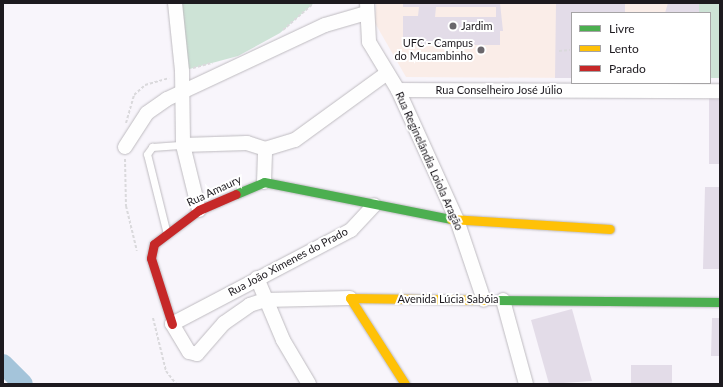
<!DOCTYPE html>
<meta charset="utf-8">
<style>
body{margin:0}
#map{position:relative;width:723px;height:387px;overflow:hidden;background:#f8f5fb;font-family:Lato,sans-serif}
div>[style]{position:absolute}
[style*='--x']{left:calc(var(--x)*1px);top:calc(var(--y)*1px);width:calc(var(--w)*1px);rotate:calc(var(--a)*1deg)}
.education>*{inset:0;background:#faede8}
.green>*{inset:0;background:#cde3d6}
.river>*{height:20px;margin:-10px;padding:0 10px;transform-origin:10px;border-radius:10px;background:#a4c4da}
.building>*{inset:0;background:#e3dce8}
.path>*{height:2px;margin-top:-1px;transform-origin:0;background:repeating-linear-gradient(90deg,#dad9dc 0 3px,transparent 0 5px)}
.roads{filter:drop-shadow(0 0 1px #bebbc0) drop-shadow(0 0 1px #bebbc0)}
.lane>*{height:7px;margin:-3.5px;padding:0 3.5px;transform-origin:3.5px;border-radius:3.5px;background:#fefefe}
.street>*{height:14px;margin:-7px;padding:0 7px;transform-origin:7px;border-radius:7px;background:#fefefe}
.fast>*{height:9px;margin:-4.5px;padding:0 4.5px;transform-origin:4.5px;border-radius:4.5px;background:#4caf50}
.slow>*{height:9px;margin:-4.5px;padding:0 4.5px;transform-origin:4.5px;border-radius:4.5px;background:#ffc107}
.jam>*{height:9px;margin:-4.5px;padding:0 4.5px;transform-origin:4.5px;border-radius:4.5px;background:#c62828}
.dots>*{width:11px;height:11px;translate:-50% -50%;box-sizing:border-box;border:2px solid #fff;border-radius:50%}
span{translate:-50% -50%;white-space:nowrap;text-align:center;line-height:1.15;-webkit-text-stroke:4px #fff;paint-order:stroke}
.poi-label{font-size:11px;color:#1d1a1f}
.left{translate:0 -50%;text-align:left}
.right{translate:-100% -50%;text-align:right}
.street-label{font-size:11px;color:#1d1a1f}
.frame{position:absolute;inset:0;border:4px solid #1d1a1f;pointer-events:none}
.legend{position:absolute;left:571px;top:12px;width:140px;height:72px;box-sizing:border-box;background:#fff;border:1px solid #a5a3a5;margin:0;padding:5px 7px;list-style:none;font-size:12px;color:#1d1a1f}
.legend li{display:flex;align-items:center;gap:8px;height:20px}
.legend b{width:20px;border:1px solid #a5a3a5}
</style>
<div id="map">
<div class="education">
<i style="clip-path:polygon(376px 3px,720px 3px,720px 78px,710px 78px,710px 13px,572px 13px,572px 78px,406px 77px,375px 23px)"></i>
</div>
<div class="green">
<i style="clip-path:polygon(175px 3px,314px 3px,280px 33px,238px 56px,182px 71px)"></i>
<i style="clip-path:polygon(699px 3px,720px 3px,720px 78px,710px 78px,710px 13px,699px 13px)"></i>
</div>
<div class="river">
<i style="--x:3;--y:364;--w:28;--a:45"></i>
</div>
<div class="building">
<i style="clip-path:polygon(evenodd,403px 3px,500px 3px,503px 31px,500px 31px,500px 45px,403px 45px,403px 16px,418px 16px,419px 7px,403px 7px,403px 3px,436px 7px,496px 7px,496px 17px,435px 17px,436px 7px)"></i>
<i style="clip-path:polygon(556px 3px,625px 3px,625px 13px,572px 13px,572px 78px,555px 78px)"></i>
<i style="clip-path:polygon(668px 3px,699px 3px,699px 13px,665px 13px)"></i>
<i style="clip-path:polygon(709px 95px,720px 95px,720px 164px,709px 164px)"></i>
<i style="clip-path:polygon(705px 187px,720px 187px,720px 269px,703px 269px)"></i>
<i style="clip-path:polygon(572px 309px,592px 381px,549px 384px,531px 320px)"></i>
<i style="clip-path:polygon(712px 318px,720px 318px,720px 356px,711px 356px)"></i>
<i style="clip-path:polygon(631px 365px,672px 365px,672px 384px,631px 384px)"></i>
</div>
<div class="path">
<i style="--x:283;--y:30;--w:41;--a:-41.1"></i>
<i style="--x:559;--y:51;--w:11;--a:-5"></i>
<i style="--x:193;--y:68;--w:20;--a:-15"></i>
<i style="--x:126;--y:123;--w:29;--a:-74"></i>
<i style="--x:134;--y:95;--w:15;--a:-42"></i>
<i style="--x:145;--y:85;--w:25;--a:-16"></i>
<i style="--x:125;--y:159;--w:47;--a:88.8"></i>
<i style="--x:126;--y:206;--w:46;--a:76.3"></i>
<i style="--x:153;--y:318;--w:55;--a:76.2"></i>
<i style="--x:166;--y:371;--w:16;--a:52"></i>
</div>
<div class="roads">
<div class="lane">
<i style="--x:166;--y:230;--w:78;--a:-104"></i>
<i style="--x:147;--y:154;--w:9;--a:-54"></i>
<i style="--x:152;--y:147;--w:31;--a:-4"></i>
</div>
<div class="street">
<i style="--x:175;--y:3;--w:68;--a:84.1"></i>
<i style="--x:182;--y:71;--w:74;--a:89.2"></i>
<i style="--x:183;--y:145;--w:67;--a:76.2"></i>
<i style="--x:367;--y:3;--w:39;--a:87"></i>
<i style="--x:369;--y:42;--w:56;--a:58.9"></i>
<i style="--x:398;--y:90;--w:143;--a:65.6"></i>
<i style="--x:457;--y:220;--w:84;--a:71.4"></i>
<i style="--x:398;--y:90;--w:322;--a:0.2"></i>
<i style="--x:183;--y:145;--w:64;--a:-1.8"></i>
<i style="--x:247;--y:143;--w:19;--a:18"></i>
<i style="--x:265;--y:149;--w:31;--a:-17"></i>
<i style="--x:295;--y:140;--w:112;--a:-36"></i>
<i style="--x:125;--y:147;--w:40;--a:-57.1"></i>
<i style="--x:147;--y:113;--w:24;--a:-35"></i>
<i style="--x:167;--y:99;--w:174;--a:-25.1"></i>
<i style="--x:325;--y:25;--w:43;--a:-16.3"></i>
<i style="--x:264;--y:182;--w:33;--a:-88"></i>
<i style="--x:257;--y:278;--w:67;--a:67.2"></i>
<i style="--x:283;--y:340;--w:51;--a:59.4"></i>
<i style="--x:350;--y:298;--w:85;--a:178.7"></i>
<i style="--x:265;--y:300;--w:16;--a:162"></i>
<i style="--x:250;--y:305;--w:32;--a:145"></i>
<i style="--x:224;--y:323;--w:41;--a:131.1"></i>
<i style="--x:197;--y:354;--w:8;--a:-166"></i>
<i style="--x:189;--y:352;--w:33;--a:-121"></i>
<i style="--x:172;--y:324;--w:202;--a:-27.7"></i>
<i style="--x:351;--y:230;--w:34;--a:-47"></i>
<i style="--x:503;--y:300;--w:87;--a:74.7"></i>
</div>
<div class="fast">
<i style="--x:236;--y:194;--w:30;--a:-23"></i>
<i style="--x:264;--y:182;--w:191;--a:11.2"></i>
<i style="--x:494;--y:300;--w:226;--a:0.5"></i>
</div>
<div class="slow">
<i style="--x:451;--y:219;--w:159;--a:3.6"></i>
<i style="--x:405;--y:384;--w:102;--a:-122.6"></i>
<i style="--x:350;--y:298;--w:144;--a:0.8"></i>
</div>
<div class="jam">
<i style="--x:172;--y:324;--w:69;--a:-107.7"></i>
<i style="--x:151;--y:258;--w:14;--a:-78"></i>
<i style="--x:154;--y:244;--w:56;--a:-37.1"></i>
<i style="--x:199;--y:210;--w:40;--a:-23.4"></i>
</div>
</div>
<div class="dots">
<i style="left:453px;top:26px;background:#6a676c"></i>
<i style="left:481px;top:50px;background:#6a676c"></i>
</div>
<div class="poi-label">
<span class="left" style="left:461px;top:26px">Jardim</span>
<span class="right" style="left:473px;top:50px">UFC - Campus<br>do Mucambinho</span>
</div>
<div class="street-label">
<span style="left:499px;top:90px">Rua Conselheiro José Júlio</span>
<span style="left:429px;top:161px;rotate:66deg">Rua Reginelândia Loiola Aragão</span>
<span style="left:214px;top:191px;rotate:-25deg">Rua Amaury</span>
<span style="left:288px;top:262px;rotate:-28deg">Rua João Ximenes do Prado</span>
<span style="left:448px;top:299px">Avenida Lúcia Sabóia</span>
</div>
<div class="frame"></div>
<ul class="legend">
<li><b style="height:5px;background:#4caf50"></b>Livre</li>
<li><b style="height:5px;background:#ffc107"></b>Lento</li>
<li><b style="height:5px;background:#c62828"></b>Parado</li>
</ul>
</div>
